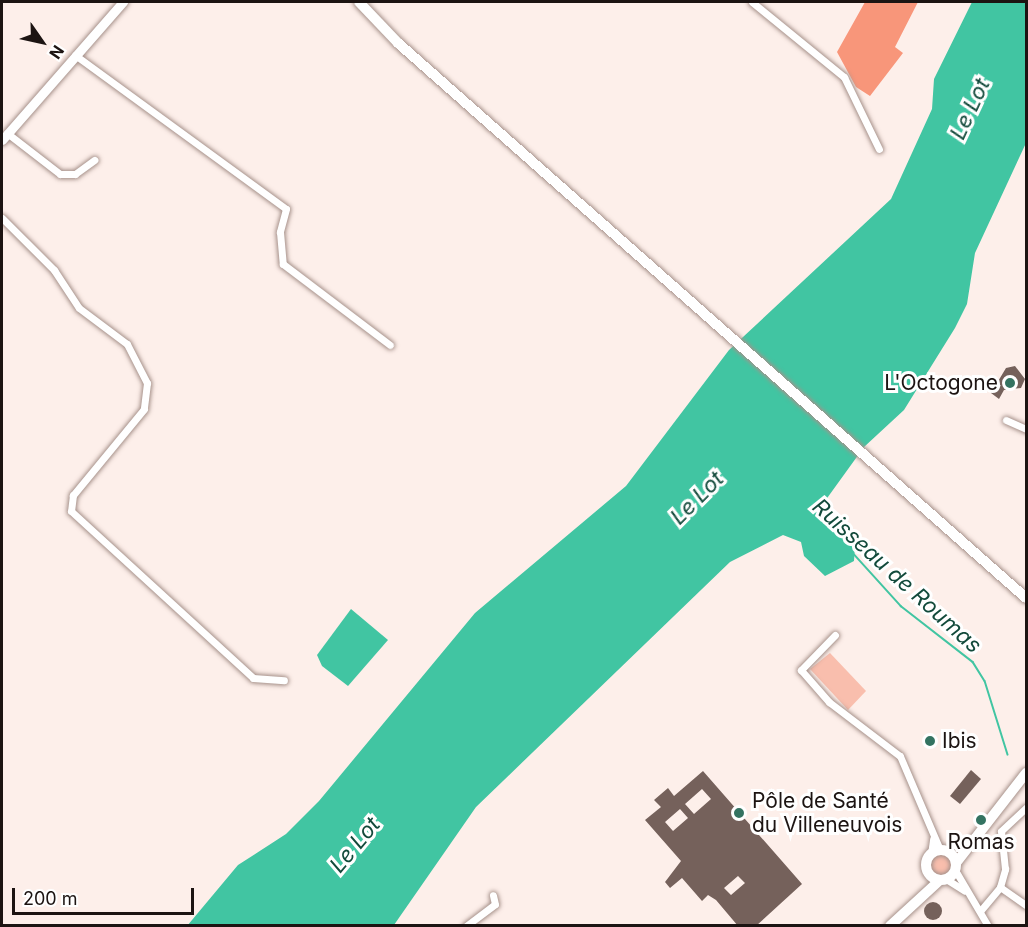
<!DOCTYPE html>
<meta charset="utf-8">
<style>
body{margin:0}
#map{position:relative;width:1028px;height:927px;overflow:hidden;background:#fdefea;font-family:Inter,sans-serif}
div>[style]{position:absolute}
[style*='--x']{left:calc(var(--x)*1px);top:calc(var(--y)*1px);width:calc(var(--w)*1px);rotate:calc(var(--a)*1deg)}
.green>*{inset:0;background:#f9bead}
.round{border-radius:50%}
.forest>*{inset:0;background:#f8967a}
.water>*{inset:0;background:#41c5a2}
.stream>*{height:1.5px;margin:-0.75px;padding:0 0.75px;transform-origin:0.75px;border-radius:0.75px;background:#41c5a2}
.building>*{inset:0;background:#75615b}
.roads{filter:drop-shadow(0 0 2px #a7928b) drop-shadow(0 0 2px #a7928b)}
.street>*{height:7px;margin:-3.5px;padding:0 3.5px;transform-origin:3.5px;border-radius:3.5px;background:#fff}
.secondary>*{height:9px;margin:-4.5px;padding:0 4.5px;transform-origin:4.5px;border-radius:4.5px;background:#fff}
.primary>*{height:10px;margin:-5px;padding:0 5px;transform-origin:5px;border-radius:5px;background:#fff}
.primary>.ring{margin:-5px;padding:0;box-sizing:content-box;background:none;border:10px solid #fff;border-radius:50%}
.dots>*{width:16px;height:16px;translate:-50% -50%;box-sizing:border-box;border:3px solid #fff;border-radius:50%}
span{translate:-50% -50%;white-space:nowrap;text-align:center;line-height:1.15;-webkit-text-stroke:6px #fff;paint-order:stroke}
.poi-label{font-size:21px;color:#1c1412}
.right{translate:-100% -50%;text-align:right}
.left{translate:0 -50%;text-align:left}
.water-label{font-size:22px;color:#124a3b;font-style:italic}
.frame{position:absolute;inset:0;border:3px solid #1c1412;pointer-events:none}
.north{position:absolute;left:12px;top:12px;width:60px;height:60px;-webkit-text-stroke:4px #fff;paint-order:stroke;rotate:124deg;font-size:16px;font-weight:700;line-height:24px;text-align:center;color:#1c1412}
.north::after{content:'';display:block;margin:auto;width:21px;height:27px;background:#1c1412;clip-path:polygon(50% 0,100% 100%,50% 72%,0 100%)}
.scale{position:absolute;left:12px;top:888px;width:182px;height:27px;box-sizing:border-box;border:3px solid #1c1412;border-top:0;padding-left:8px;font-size:18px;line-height:21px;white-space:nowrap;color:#1c1412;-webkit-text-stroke:4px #fff;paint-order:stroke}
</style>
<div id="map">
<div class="green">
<i style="clip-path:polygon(830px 653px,866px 691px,848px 710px,810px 669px)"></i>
<i class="round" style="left:930px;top:854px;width:22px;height:22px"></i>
</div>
<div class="forest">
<i style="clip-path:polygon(865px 2px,918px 2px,895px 47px,903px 53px,870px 96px,856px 87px,837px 52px)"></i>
</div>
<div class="water">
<i style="clip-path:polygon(972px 2px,1026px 2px,1026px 143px,975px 253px,967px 304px,955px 328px,904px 410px,864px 447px,825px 501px,830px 518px,855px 546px,854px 561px,825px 576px,804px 556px,801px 542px,783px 535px,730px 562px,476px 807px,394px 925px,187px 926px,238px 865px,286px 834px,319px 801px,475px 613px,626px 486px,729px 350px,891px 199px,932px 109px,934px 79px)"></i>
<i style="clip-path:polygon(351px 609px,388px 640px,348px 686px,322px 666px,317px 655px)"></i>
</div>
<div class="stream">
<i style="--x:853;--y:553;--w:72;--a:47.8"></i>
<i style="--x:901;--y:606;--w:91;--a:37.9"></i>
<i style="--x:973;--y:662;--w:22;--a:58"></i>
<i style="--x:985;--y:681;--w:77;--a:72.7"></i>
</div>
<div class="building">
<i style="clip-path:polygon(1015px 366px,1025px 379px,1021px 388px,1004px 390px,999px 399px,991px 393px,1006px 368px)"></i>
<i style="clip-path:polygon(971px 770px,981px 779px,960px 804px,950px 796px)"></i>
<i style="clip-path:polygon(evenodd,703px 771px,802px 884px,756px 926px,738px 926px,716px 900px,708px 895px,702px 901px,682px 878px,670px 888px,665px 882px,681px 861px,645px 820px,661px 807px,654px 800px,668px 788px,674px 796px,703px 771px,702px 789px,711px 799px,694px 814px,685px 804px,702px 789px,703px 771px,680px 809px,688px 818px,673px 831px,665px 822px,680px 809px,703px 771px,738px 876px,745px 883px,731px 895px,724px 888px,738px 876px)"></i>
<i class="round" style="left:924px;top:902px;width:18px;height:18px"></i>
</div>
<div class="roads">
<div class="street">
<i style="--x:752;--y:2;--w:119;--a:39.2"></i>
<i style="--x:844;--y:77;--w:80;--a:64.1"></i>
<i style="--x:75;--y:55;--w:261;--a:36.1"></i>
<i style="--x:286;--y:209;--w:24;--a:105"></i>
<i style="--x:280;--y:232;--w:32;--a:85"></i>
<i style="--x:283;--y:264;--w:134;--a:37.1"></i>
<i style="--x:7;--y:133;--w:67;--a:37.7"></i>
<i style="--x:60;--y:174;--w:15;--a:0"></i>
<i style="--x:75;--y:174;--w:24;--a:-36"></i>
<i style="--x:2;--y:218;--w:74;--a:45"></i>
<i style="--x:54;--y:270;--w:45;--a:56.7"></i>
<i style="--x:79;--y:308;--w:60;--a:36.9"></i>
<i style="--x:127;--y:344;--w:44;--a:62.9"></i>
<i style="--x:147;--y:383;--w:26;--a:97"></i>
<i style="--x:144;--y:409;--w:112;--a:129.5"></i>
<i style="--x:73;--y:495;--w:16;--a:97"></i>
<i style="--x:71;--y:511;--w:247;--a:42.5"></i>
<i style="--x:253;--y:678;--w:31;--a:4"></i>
<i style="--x:1006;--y:420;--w:22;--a:24"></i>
<i style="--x:835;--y:635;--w:49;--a:134.2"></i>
<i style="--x:801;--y:670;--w:43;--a:48.8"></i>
<i style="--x:829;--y:702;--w:89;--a:37.3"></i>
<i style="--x:900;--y:756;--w:102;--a:66.9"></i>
<i style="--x:931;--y:854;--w:15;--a:-82"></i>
<i style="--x:955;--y:870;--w:65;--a:59.5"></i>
<i style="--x:946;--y:879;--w:22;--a:32"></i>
<i style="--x:1000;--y:887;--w:32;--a:35"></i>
<i style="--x:981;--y:910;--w:30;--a:-50"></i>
<i style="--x:1000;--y:887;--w:19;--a:-74"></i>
<i style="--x:1005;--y:869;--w:38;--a:-96"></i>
<i style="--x:1001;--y:831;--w:34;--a:-43"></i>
<i style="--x:466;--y:926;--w:36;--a:-37"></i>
<i style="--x:495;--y:904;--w:9;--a:-103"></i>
</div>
<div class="secondary">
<i style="--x:2;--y:140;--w:184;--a:-48.8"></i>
</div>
<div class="primary">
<i style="--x:359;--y:2;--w:57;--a:46.4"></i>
<i style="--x:398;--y:43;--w:838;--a:41.47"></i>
<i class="ring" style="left:926px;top:850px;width:20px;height:20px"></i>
<i style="--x:956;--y:863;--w:114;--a:-52.1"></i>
<i style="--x:890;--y:926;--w:67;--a:-42.6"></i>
</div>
</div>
<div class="dots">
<i style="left:1010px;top:383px;background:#347361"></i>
<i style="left:930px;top:741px;background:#347361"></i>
<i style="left:739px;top:813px;background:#347361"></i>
<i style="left:981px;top:820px;background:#347361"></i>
</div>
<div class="poi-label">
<span class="right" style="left:998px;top:383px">L'Octogone</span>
<span class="left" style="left:942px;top:741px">Ibis</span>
<span class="left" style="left:752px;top:813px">Pôle de Santé<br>du Villeneuvois</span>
<span style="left:981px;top:842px">Romas</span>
</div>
<div class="water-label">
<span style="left:970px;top:109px;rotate:-65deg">Le Lot</span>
<span style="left:697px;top:498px;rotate:-45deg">Le Lot</span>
<span style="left:897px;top:576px;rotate:42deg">Ruisseau de Roumas</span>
<span style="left:355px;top:845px;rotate:-50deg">Le Lot</span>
</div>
<div class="frame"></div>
<div class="north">N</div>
<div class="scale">200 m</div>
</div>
